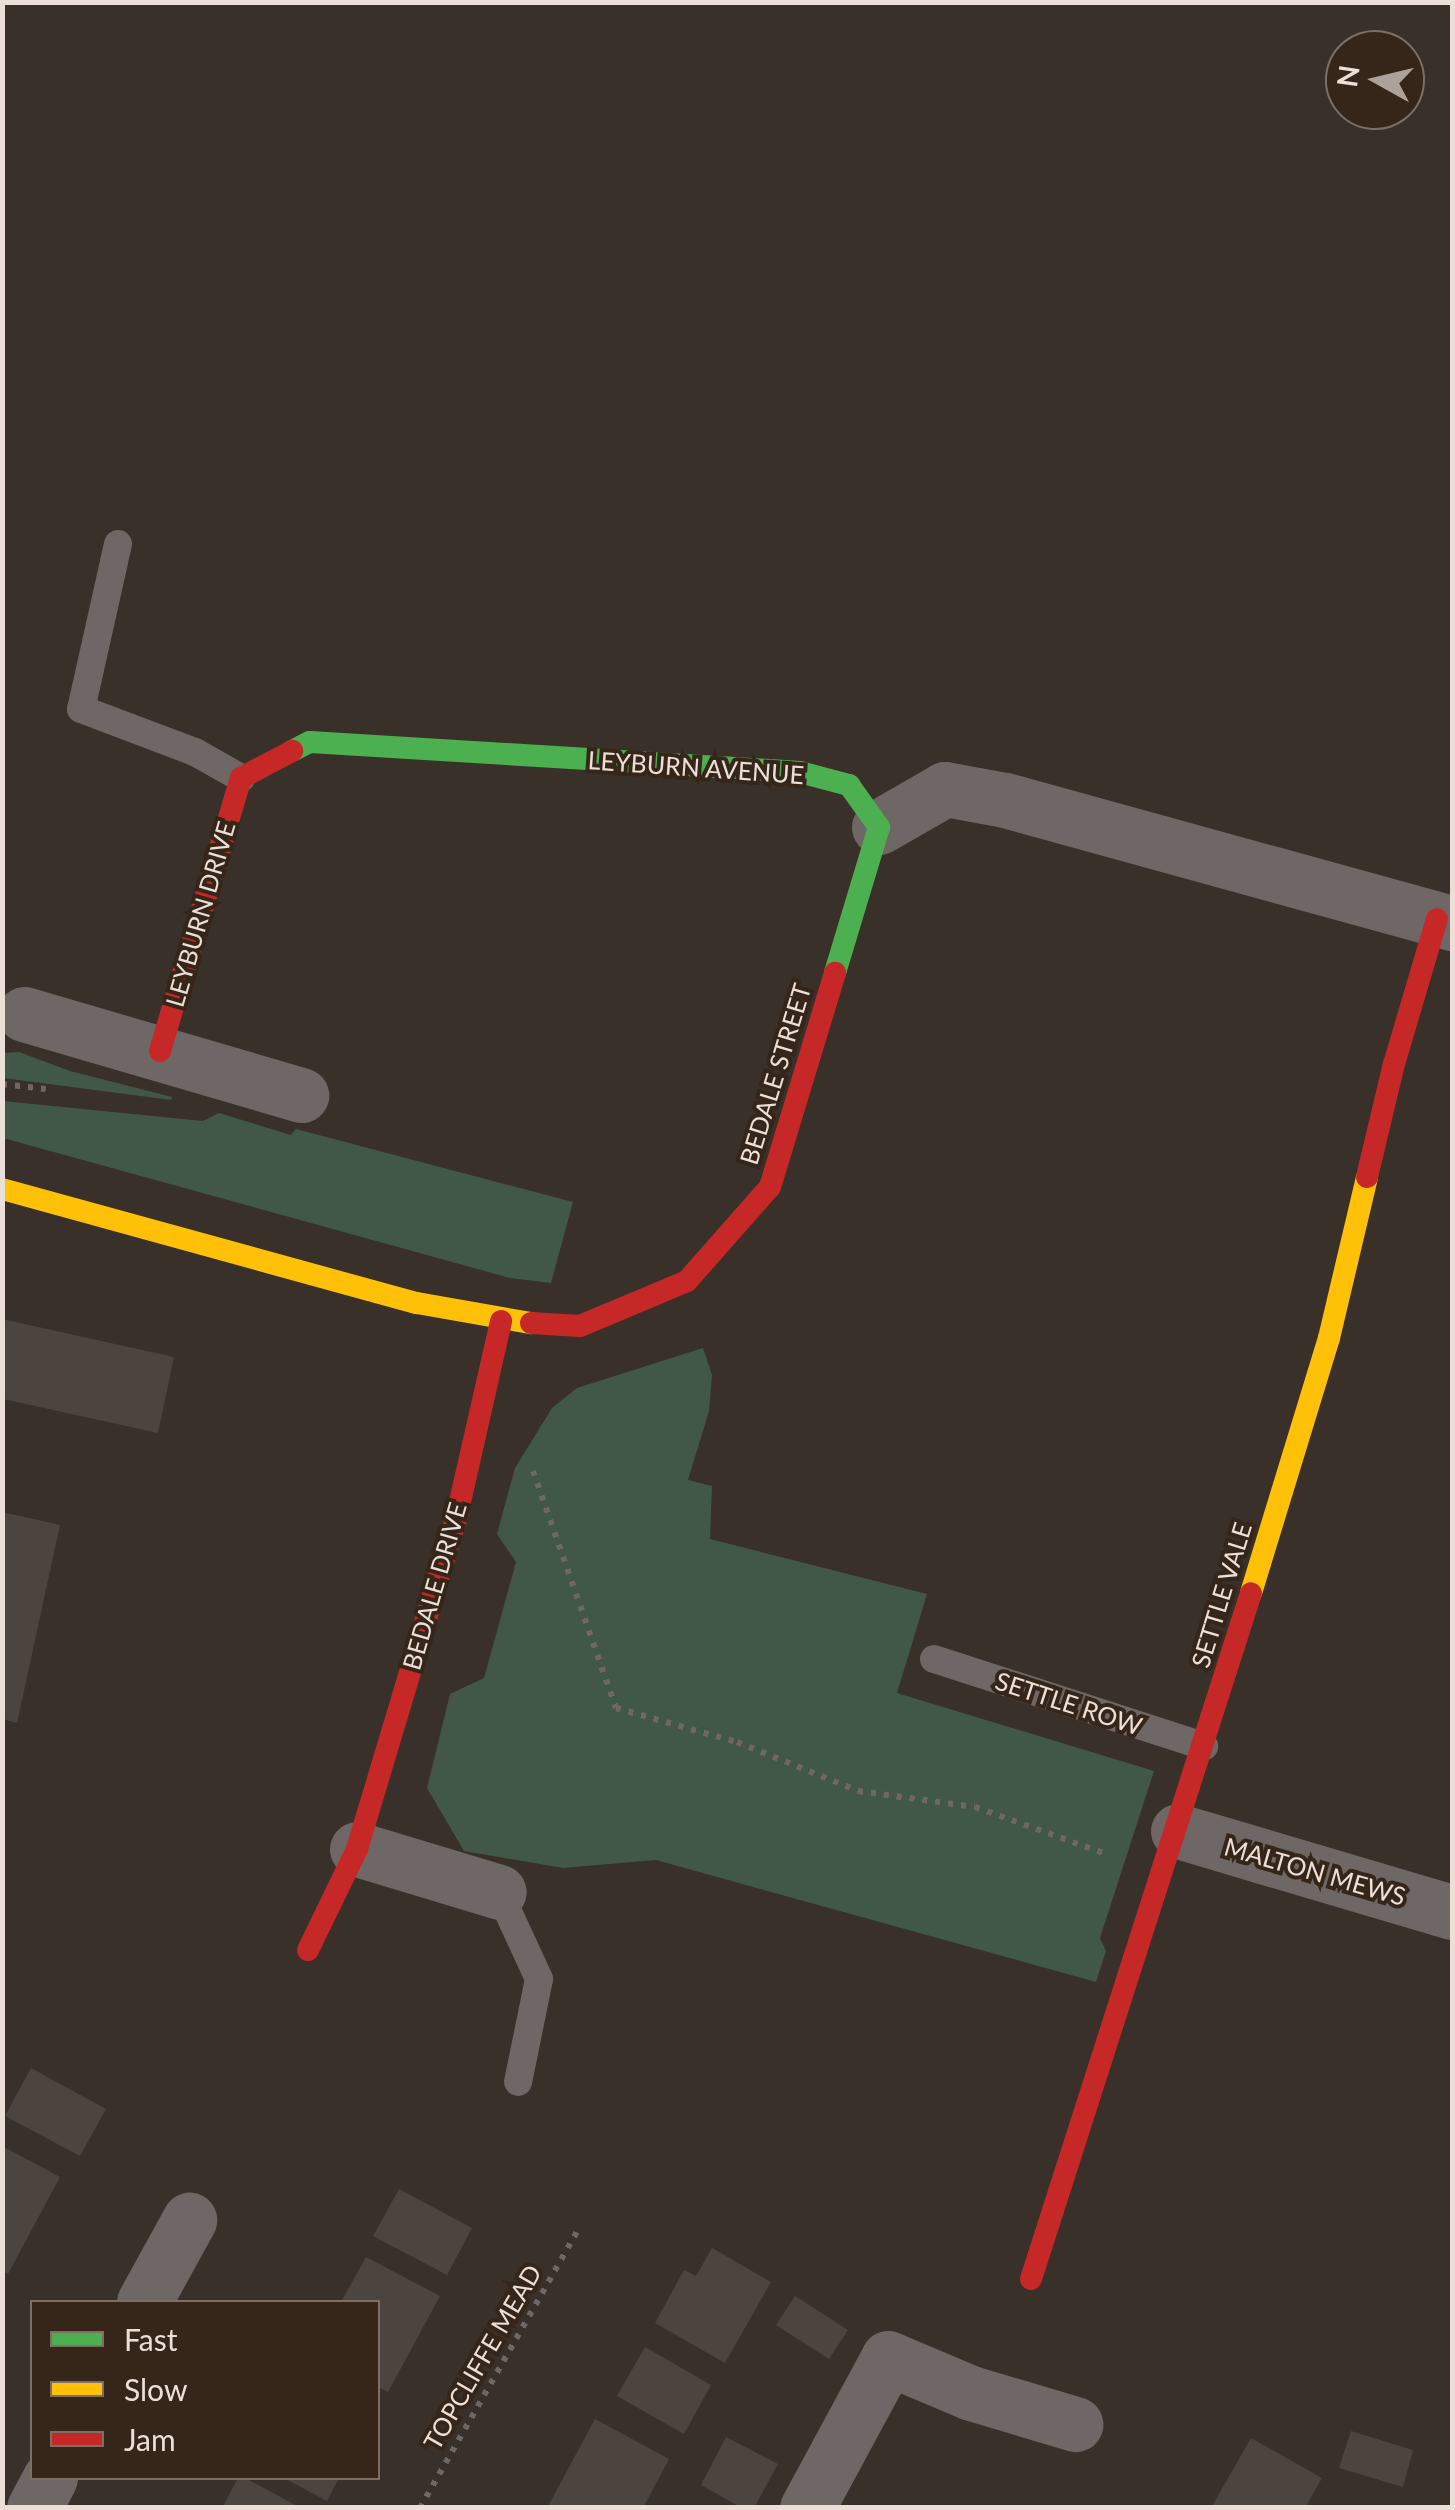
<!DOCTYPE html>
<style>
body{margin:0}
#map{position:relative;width:1455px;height:2510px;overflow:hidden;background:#393029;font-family:Lato,sans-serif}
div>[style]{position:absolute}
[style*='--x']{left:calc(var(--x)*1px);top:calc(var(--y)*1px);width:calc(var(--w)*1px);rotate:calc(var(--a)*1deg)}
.green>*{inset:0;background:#415748}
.building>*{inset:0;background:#4c453f}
.path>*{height:6px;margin-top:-3px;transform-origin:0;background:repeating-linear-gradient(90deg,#6e6765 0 5px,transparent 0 13px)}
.lane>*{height:28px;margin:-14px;padding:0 14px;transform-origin:14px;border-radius:14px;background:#6e6765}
.street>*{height:55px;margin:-27.5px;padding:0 27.5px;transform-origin:27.5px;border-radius:27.5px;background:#6e6765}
.fast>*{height:22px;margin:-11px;padding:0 11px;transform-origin:11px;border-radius:11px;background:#4caf50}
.slow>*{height:22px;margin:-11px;padding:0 11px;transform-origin:11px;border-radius:11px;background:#ffc107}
.jam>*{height:22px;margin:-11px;padding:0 11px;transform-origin:11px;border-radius:11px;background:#c62828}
span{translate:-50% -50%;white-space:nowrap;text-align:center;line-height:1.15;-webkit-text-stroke:8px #362519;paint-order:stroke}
.street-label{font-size:25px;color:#ebdfd8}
.frame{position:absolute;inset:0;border:5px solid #ebdfd8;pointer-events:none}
.legend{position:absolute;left:30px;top:2300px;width:350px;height:180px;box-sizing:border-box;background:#362519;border:2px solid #7e6f65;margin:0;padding:12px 18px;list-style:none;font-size:30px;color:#ebdfd8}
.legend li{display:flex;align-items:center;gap:20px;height:50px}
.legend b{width:50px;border:2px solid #7e6f65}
.north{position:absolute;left:1325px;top:30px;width:100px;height:100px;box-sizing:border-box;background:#362519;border:2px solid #7e6f65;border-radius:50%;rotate:278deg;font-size:28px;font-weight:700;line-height:40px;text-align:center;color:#ebdfd8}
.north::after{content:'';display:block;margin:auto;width:35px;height:45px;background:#ada29b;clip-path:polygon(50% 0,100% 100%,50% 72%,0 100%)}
</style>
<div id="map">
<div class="green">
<i style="clip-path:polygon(19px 1052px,70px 1071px,172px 1097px,171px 1100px,3px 1078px,3px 1053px)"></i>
<i style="clip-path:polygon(3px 1101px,203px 1121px,219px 1113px,291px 1135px,296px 1129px,573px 1202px,551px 1283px,510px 1278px,3px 1138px)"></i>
<i style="clip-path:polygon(703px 1348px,712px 1375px,709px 1411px,688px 1480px,712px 1486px,710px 1539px,927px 1594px,897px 1693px,1154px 1771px,1100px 1938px,1106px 1951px,1096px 1982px,656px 1860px,563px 1868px,464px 1851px,427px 1788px,450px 1694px,484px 1678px,516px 1562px,497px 1534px,515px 1468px,552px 1408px,577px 1388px)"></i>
</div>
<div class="building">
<i style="clip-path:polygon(2px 1319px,174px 1357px,158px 1433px,3px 1399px)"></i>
<i style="clip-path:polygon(2px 1512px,60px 1525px,17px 1723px,2px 1719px)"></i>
<i style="clip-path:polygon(31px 2068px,106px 2109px,80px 2156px,5px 2116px)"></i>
<i style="clip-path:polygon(2px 2146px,60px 2177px,8px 2274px,2px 2271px)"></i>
<i style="clip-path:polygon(399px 2189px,472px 2228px,447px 2275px,373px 2236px)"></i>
<i style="clip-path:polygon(712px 2248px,771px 2282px,725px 2363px,655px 2323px,684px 2270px,696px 2276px)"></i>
<i style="clip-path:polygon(366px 2257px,440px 2296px,388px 2392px,378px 2387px,378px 2302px,341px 2302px)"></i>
<i style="clip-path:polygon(795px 2296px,848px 2330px,829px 2359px,776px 2325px)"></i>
<i style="clip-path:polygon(645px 2347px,711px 2385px,684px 2434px,617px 2396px)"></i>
<i style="clip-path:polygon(595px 2419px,669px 2459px,643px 2508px,547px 2508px)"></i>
<i style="clip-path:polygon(1351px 2431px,1413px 2450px,1403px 2487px,1339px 2468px)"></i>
<i style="clip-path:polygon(726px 2437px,778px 2464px,754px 2508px,742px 2508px,701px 2485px)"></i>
<i style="clip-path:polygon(1251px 2438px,1322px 2478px,1305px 2508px,1211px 2508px)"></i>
<i style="clip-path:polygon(238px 2478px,245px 2478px,301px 2508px,222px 2508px)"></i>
<i style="clip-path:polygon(284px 2478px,339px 2478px,327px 2501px)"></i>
</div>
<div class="path">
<i style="--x:2;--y:1084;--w:44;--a:6.5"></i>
<i style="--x:533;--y:1471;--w:251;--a:70.7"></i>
<i style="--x:616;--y:1708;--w:126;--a:15.7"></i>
<i style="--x:737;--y:1742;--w:131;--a:22"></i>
<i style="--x:858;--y:1791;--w:118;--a:7.8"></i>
<i style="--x:975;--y:1807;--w:142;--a:19.7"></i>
<i style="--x:420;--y:2508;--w:324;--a:-60.4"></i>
</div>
<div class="lane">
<i style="--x:118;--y:544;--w:169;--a:102.6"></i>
<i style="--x:81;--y:709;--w:122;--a:20.7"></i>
<i style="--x:195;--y:752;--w:53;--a:29.5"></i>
<i style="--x:934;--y:1659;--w:284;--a:17.9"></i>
<i style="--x:499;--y:1892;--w:96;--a:65.3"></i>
<i style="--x:539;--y:1979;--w:105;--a:101.5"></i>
</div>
<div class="street">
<i style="--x:879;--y:827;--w:76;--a:-29.9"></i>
<i style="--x:945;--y:789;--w:61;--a:10.4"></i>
<i style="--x:1005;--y:800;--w:464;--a:15.4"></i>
<i style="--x:24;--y:1014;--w:289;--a:16.3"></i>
<i style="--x:1178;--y:1831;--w:286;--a:16.5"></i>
<i style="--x:357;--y:1849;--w:148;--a:16.8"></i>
<i style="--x:144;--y:2302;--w:94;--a:-61.2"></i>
<i style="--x:34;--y:2508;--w:34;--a:-62"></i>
<i style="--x:807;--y:2508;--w:170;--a:-61.6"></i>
<i style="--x:888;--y:2358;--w:90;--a:22.9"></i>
<i style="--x:971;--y:2393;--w:109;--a:16.6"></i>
</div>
<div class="fast">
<i style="--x:292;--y:751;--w:20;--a:-27"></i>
<i style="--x:310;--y:742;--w:491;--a:3.5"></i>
<i style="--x:800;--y:772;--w:51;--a:14.9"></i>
<i style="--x:849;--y:785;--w:52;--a:54.5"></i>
<i style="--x:879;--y:827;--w:152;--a:106.8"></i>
</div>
<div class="slow">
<i style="--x:2;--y:1189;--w:430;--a:15.4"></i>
<i style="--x:417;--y:1303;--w:116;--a:10"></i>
<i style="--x:1251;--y:1593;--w:267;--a:-73"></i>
<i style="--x:1329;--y:1338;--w:165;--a:-76.7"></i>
</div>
<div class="jam">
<i style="--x:160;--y:1051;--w:285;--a:-73.5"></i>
<i style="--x:241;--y:778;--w:58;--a:-27.9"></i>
<i style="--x:1367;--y:1177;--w:116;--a:-76.6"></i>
<i style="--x:1394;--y:1064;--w:151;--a:-73.5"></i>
<i style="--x:531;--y:1323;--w:49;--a:3.5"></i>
<i style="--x:580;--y:1326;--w:116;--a:-22.8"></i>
<i style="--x:687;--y:1281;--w:125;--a:-48.6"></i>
<i style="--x:770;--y:1187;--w:224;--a:-73.1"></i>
<i style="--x:308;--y:1950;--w:112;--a:-64.1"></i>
<i style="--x:357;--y:1849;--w:349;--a:-73.3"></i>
<i style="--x:457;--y:1515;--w:199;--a:-77.2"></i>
<i style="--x:1031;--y:2279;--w:720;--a:-72.22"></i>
</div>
<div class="street-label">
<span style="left:696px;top:767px;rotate:4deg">LEYBURN AVENUE</span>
<span style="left:200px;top:914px;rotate:-74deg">LEYBURN DRIVE</span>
<span style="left:775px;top:1074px;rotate:-73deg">BEDALE STREET</span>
<span style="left:434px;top:1586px;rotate:-74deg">BEDALE DRIVE</span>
<span style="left:1221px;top:1595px;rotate:-73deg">SETTLE VALE</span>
<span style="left:1069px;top:1703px;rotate:18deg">SETTLE ROW</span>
<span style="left:1315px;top:1871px;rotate:16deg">MALTON MEWS</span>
<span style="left:482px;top:2357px;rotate:-60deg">TOPCLIFFE MEAD</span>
</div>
<div class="frame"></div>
<ul class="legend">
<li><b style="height:12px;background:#4caf50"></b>Fast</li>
<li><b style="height:12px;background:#ffc107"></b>Slow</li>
<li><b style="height:12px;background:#c62828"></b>Jam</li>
</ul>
<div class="north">N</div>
</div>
